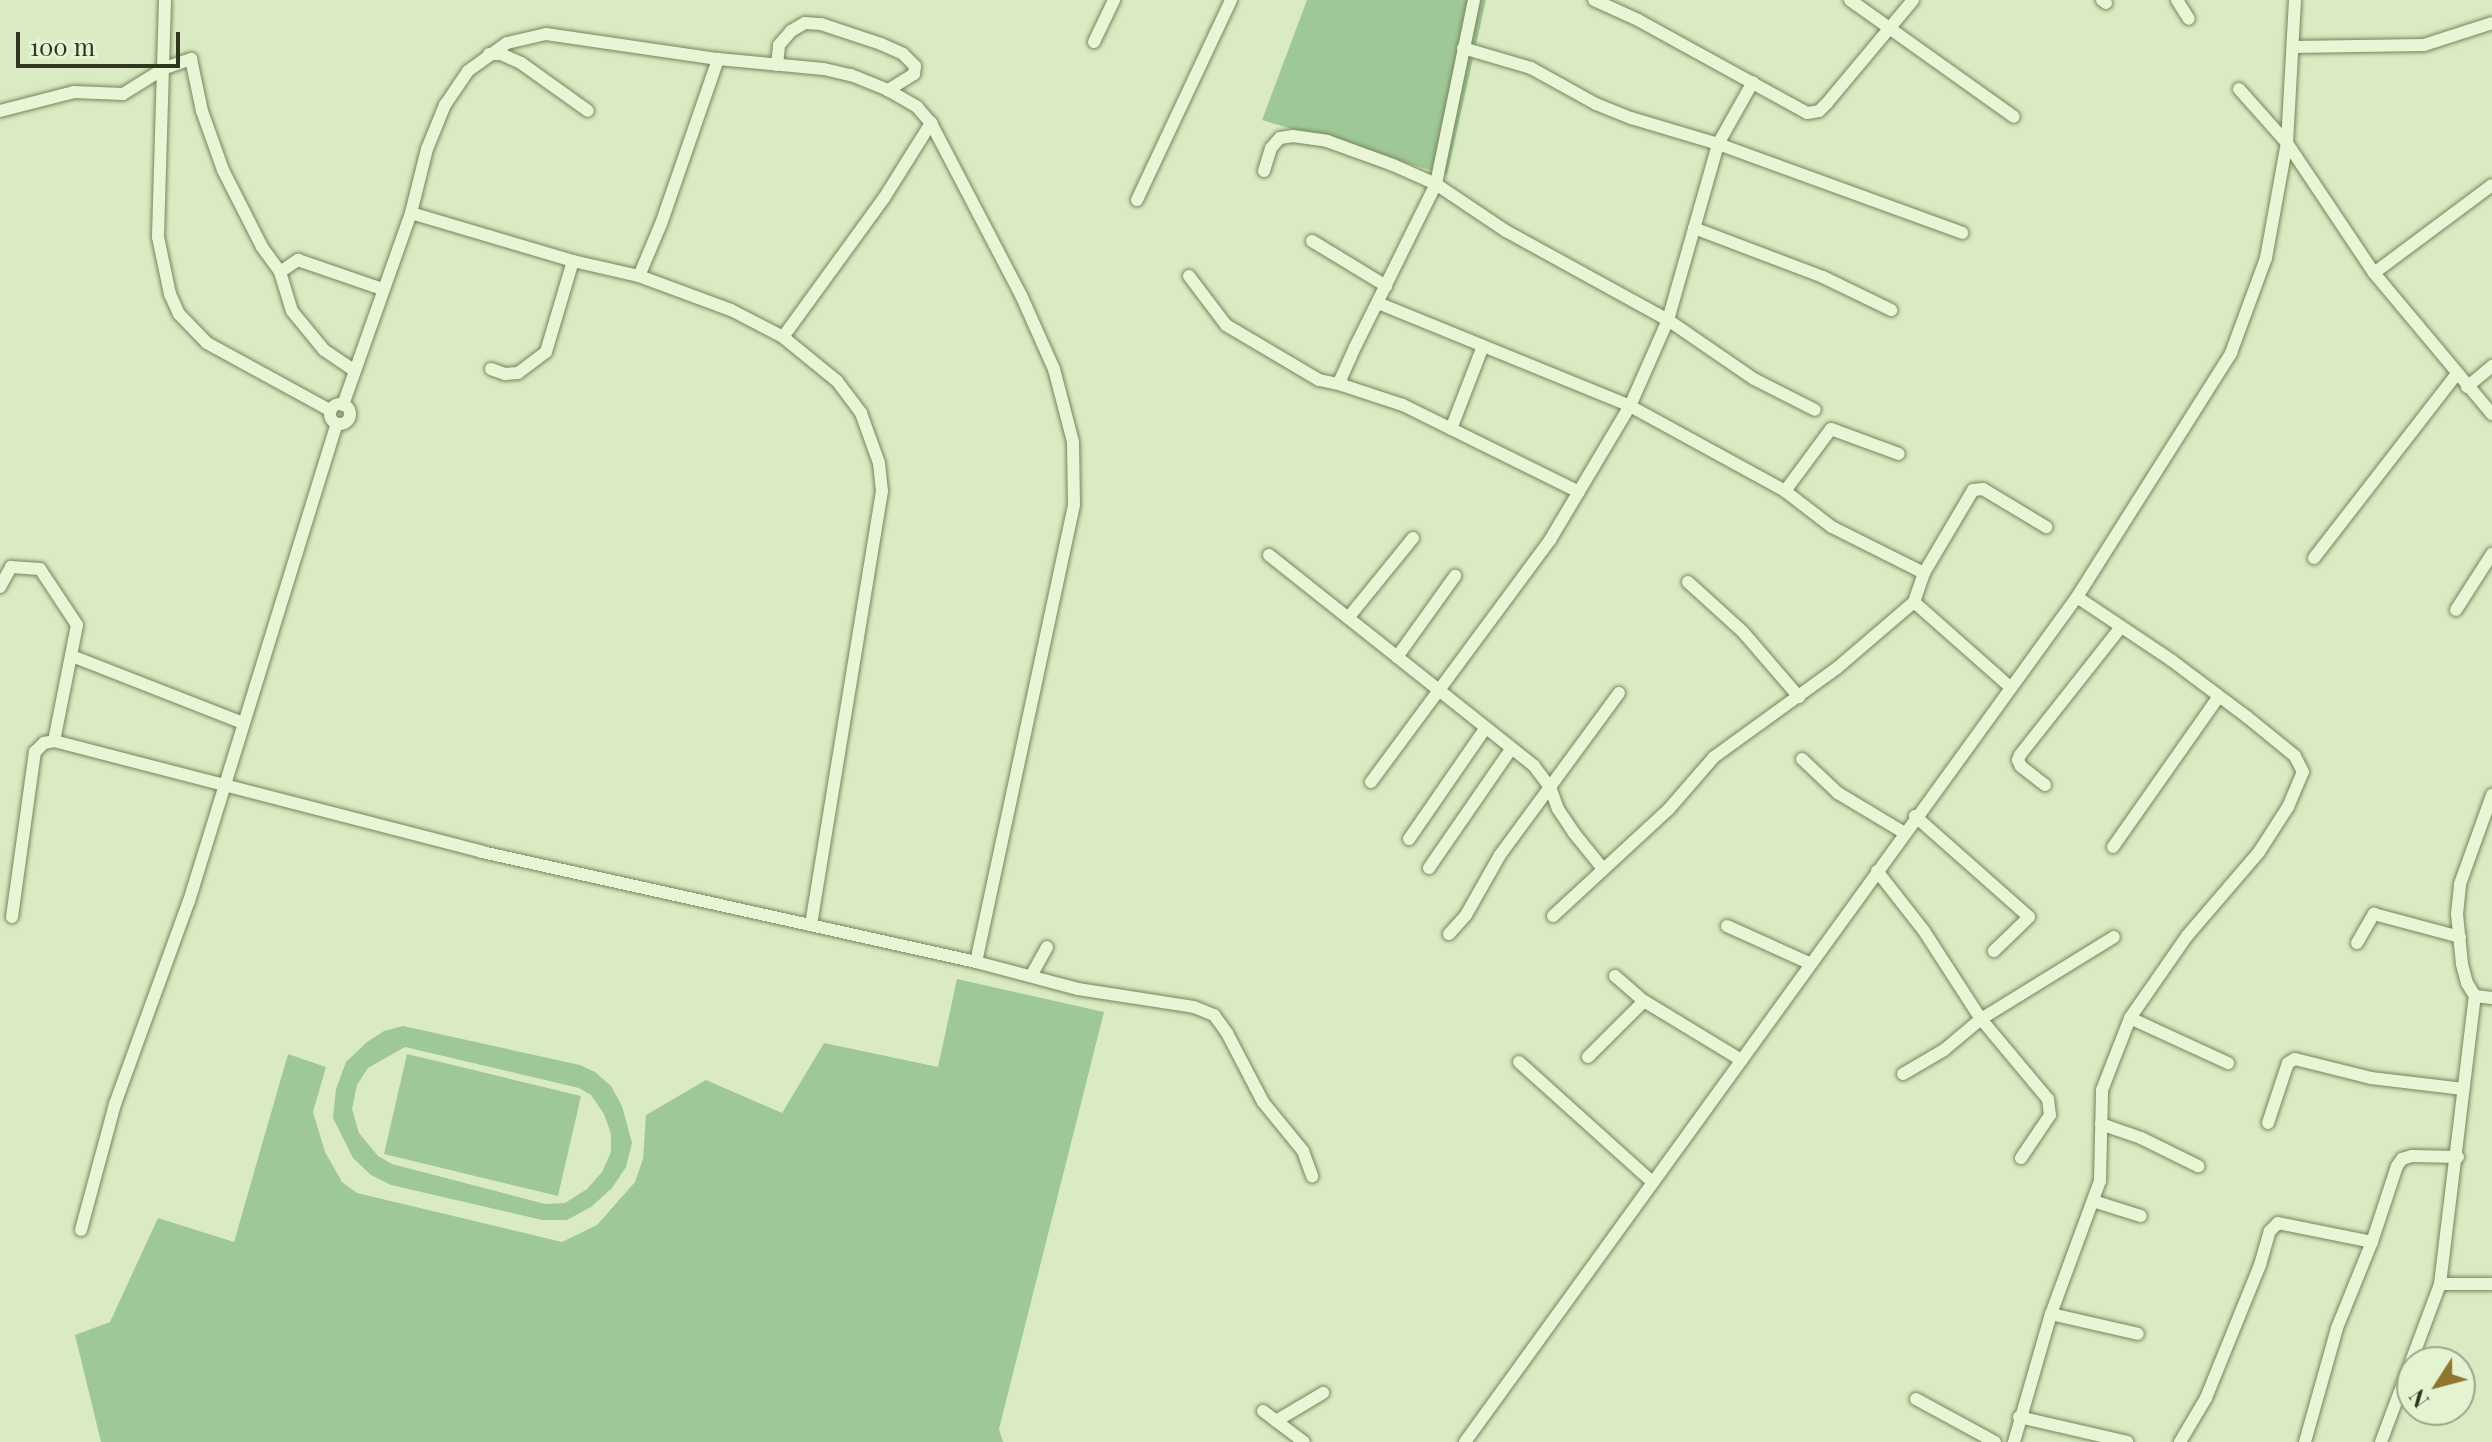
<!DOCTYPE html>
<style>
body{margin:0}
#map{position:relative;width:2492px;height:1442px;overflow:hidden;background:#daebc3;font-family:"Playfair Display",serif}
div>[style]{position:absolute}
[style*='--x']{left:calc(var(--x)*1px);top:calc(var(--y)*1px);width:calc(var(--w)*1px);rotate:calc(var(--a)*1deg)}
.green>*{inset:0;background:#9fc898}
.roads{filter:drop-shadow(0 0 2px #79845b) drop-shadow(0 0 2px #79845b)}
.minor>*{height:12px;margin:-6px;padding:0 6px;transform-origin:6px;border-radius:6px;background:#e8f6d6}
.minor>.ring{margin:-6px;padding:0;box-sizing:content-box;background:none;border:12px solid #e8f6d6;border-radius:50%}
span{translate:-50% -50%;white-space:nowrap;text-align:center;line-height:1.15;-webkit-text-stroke:6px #e4f3d2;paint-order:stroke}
.north{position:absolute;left:2396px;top:1346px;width:80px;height:80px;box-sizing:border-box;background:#e4f3d2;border:2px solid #9ca78a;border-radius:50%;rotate:234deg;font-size:22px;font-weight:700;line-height:32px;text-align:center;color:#30351e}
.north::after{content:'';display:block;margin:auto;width:28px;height:36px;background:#8f752f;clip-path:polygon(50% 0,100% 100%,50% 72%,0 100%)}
.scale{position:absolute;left:16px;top:32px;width:164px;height:36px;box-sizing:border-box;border:4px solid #30351e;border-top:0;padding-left:10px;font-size:24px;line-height:28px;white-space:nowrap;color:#30351e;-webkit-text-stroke:6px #e4f3d2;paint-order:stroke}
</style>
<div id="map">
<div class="green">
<i style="clip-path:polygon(1307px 0,1486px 0,1447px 175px,1262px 120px)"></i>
<i style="clip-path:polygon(957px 979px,1104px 1012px,999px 1429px,1003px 1442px,101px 1442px,75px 1335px,110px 1322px,158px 1218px,234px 1242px,288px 1054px,326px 1067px,313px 1112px,325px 1152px,342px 1182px,357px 1193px,562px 1242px,597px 1225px,635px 1182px,643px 1159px,646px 1115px,706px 1080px,782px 1113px,824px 1043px,938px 1067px)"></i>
<i style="clip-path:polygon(evenodd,403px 1026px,580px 1065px,595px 1072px,611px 1086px,622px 1106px,632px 1143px,626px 1167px,612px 1188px,591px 1207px,567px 1220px,542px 1220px,391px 1185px,371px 1175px,353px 1158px,333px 1118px,336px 1089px,346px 1062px,367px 1042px,384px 1031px,403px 1026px,405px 1047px,579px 1088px,591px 1095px,604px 1114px,611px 1134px,611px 1152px,602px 1172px,587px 1189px,565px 1203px,545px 1204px,392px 1164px,378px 1156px,359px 1133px,352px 1109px,357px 1085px,368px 1068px,405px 1047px)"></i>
<i style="clip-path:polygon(407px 1054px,581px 1096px,558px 1196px,384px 1154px)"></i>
</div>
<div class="roads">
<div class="minor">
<i style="--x:165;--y:0;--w:237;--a:91.7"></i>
<i style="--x:158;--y:237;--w:58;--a:78.1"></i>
<i style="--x:170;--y:294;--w:22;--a:66"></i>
<i style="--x:179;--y:314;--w:40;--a:46"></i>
<i style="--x:207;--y:343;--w:141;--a:28.7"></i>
<i style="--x:1474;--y:0;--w:188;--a:101.7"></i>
<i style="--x:1436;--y:184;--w:182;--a:116.4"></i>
<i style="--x:1355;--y:347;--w:34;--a:114"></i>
<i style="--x:1341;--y:378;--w:7;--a:82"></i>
<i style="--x:1342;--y:385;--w:64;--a:18.2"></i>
<i style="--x:1403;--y:405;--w:196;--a:26.3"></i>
<i style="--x:1594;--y:0;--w:48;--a:24.4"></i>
<i style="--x:1638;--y:20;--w:193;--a:28.8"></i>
<i style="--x:1807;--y:113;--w:12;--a:-9"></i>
<i style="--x:1819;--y:111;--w:11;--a:-45"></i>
<i style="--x:1827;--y:103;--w:134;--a:-50.1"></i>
<i style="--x:1850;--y:0;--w:201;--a:35.5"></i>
<i style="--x:2102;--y:0;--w:5;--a:37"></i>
<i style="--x:2177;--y:0;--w:22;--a:58"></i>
<i style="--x:1094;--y:42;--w:47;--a:-64.5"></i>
<i style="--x:2293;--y:47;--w:131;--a:-0.9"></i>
<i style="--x:2424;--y:45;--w:71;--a:-17.9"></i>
<i style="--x:1463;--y:48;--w:71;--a:16.4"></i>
<i style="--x:1531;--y:68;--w:74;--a:29"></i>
<i style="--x:1596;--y:104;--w:38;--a:22"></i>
<i style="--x:1631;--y:118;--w:91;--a:16.6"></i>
<i style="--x:1718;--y:144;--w:260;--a:20"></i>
<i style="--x:489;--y:54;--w:12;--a:0"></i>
<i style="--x:501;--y:54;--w:22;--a:24"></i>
<i style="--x:521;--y:63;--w:82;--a:35.6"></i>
<i style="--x:777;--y:65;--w:20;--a:-84"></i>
<i style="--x:779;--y:45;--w:18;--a:-49"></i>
<i style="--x:791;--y:31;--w:16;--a:-30"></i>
<i style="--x:805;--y:23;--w:16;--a:4"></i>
<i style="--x:821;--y:24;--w:63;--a:18.4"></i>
<i style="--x:881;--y:44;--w:24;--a:24"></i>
<i style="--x:903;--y:54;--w:17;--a:45"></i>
<i style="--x:915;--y:66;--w:8;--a:97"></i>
<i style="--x:914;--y:74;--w:31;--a:148"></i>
<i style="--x:2239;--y:89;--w:72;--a:48.4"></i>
<i style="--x:2287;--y:143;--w:156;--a:56.2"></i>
<i style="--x:2374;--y:273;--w:184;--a:50.1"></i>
<i style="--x:0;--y:111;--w:76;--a:-14.4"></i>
<i style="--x:74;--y:92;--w:49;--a:2.3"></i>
<i style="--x:123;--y:94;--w:49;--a:-31.8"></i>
<i style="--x:165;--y:68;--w:28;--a:-19"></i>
<i style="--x:191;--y:59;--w:53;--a:78.1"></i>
<i style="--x:202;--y:111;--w:63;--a:70.4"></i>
<i style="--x:223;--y:170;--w:86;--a:63.1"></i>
<i style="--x:262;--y:247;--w:31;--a:54"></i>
<i style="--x:280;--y:272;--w:41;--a:72.9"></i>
<i style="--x:292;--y:311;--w:50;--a:50.6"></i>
<i style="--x:324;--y:350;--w:37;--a:34"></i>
<i style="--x:1264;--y:171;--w:24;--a:-73"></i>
<i style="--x:1271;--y:148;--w:13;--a:-48"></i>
<i style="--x:1280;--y:138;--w:13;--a:-9"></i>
<i style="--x:1293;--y:136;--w:34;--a:8"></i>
<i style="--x:1327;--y:141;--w:70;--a:20"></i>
<i style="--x:1393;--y:165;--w:47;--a:23.8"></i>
<i style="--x:1436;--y:184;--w:84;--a:33.9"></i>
<i style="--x:1506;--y:231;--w:185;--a:28.8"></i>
<i style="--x:1668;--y:320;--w:104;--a:34.5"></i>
<i style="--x:1754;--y:379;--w:68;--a:26.9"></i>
<i style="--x:1137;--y:200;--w:221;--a:-64.8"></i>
<i style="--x:411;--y:213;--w:169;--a:16.5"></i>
<i style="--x:573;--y:261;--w:68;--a:12.8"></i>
<i style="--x:639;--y:276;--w:98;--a:20.3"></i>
<i style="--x:731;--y:310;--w:59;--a:27.4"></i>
<i style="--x:783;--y:337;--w:70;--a:39.2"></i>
<i style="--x:837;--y:381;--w:40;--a:53"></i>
<i style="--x:861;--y:413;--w:53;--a:70.2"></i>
<i style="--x:879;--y:463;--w:28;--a:84"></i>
<i style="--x:882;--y:491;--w:440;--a:99.3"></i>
<i style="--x:1694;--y:228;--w:138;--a:20.8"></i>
<i style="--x:1823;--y:277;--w:76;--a:25.9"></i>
<i style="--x:1312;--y:241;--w:87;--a:31.3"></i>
<i style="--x:280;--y:272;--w:22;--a:-34"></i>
<i style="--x:298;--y:260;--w:89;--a:19"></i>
<i style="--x:2374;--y:273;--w:147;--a:-36.7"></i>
<i style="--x:639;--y:276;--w:56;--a:-67.1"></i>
<i style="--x:661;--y:224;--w:175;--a:-70.9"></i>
<i style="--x:1189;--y:276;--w:61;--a:52.9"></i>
<i style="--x:1226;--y:325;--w:108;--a:30.6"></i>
<i style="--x:1319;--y:380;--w:24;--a:12"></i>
<i style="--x:1378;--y:303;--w:272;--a:22.2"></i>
<i style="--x:1630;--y:406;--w:177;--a:28.7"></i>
<i style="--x:1785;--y:491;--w:59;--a:37.5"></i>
<i style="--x:1832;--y:527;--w:103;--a:26.6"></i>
<i style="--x:783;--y:337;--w:172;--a:-54"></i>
<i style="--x:884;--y:198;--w:89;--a:-57.9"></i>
<i style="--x:491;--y:369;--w:15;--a:20"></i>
<i style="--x:505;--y:374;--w:13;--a:-4"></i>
<i style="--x:518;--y:373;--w:35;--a:-37"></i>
<i style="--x:546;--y:352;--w:95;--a:-73.5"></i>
<i style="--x:2467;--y:387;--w:33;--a:-40"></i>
<i class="ring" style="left:330px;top:404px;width:8px;height:8px"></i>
<i style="--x:343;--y:405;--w:204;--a:-70.5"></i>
<i style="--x:411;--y:213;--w:66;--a:-76"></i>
<i style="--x:427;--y:149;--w:48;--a:-67.8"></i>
<i style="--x:445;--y:105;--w:41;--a:-55.9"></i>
<i style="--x:468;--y:71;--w:48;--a:-35.7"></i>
<i style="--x:507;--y:43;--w:40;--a:-13"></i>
<i style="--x:546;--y:34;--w:174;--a:8.3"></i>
<i style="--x:718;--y:59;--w:106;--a:5.4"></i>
<i style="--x:824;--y:69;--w:28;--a:13"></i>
<i style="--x:851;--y:75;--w:40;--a:22"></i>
<i style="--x:888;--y:90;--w:34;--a:30"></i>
<i style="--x:917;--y:107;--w:21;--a:49"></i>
<i style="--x:931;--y:123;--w:194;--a:62.4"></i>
<i style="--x:1021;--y:295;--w:81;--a:66"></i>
<i style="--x:1054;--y:369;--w:75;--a:75.4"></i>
<i style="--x:1073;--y:442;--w:63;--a:89.1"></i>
<i style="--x:1074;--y:505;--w:467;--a:102.1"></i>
<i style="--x:1451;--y:429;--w:89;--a:-68.9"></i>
<i style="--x:1785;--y:491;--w:77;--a:-53.4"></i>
<i style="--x:1831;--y:429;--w:72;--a:20.2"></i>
<i style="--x:1269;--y:555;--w:339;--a:38.5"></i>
<i style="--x:1534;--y:766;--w:26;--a:53"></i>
<i style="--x:1550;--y:787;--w:23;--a:70"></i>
<i style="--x:1558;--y:809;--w:29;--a:56"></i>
<i style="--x:1574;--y:833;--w:46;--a:51.1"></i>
<i style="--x:2314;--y:558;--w:232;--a:-52.2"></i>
<i style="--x:1688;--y:582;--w:74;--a:42.3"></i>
<i style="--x:1743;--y:632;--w:86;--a:49.3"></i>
<i style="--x:0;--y:587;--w:23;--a:-61"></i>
<i style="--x:11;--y:567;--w:29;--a:4"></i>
<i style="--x:40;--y:569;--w:67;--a:56.5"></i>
<i style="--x:77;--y:625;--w:118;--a:101.2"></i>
<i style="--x:1914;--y:602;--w:127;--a:41.5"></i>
<i style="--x:2456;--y:610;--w:67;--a:-57.3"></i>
<i style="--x:1348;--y:618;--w:103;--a:-50.9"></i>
<i style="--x:72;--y:656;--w:184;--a:21.4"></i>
<i style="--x:1397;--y:657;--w:100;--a:-54.4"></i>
<i style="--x:1802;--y:759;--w:50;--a:43.4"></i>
<i style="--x:1838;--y:793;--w:76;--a:31"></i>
<i style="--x:1371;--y:782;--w:301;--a:-53.5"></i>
<i style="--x:1550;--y:540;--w:156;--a:-59.2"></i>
<i style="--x:1630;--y:406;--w:94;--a:-66.2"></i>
<i style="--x:1668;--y:320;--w:183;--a:-74.1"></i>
<i style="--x:1718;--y:144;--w:71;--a:-60.6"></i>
<i style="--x:2045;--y:785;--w:31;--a:-142"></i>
<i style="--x:2021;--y:766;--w:7;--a:-117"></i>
<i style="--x:2018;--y:760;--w:5;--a:-68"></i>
<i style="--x:2020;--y:755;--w:163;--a:-51.7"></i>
<i style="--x:1915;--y:816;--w:152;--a:41.5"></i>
<i style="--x:2029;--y:917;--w:49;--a:135.8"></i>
<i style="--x:1409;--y:839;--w:134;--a:-55.4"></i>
<i style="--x:2113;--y:847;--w:184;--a:-54.9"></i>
<i style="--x:1429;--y:868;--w:145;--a:-55.4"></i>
<i style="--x:1877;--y:871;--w:76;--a:51.9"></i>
<i style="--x:1924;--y:931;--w:105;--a:57.1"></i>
<i style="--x:1981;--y:1019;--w:104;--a:50.1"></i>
<i style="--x:2048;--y:1099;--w:16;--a:83"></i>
<i style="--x:2050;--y:1115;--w:52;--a:124"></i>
<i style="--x:1553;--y:916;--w:156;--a:-42.7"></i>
<i style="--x:1668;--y:810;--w:70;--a:-49"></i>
<i style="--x:1714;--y:757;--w:152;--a:-35.9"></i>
<i style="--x:1837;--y:668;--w:101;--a:-40.6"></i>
<i style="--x:1914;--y:602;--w:31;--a:-71"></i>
<i style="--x:1924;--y:573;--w:96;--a:-59.4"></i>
<i style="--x:1973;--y:490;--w:10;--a:-6"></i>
<i style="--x:1983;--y:489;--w:74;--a:31.1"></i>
<i style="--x:12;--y:917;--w:167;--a:-82.1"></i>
<i style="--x:35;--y:752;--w:13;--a:-45"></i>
<i style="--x:44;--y:743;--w:10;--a:-11"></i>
<i style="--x:54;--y:741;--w:442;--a:14.5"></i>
<i style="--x:482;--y:852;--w:506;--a:12.55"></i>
<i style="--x:976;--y:962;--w:106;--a:14.8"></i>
<i style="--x:1078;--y:989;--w:117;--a:8.8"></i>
<i style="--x:1194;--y:1007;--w:22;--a:22"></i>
<i style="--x:1214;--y:1015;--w:22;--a:54"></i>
<i style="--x:1227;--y:1033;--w:78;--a:62.4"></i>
<i style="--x:1263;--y:1102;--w:63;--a:50.8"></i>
<i style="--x:1303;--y:1151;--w:27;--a:70"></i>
<i style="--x:1727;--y:926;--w:90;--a:24.3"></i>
<i style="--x:1449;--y:934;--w:25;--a:-48"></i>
<i style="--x:1466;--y:915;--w:69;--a:-60.5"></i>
<i style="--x:1500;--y:855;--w:201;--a:-53.7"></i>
<i style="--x:2357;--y:943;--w:34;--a:-60"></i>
<i style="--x:2374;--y:914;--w:89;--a:15"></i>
<i style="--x:1031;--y:976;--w:33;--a:-61"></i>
<i style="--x:1615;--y:976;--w:38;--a:41"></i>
<i style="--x:1644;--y:1001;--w:114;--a:31.3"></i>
<i style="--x:2475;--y:996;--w:17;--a:7"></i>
<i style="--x:2130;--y:1018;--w:108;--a:24.7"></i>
<i style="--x:1588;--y:1057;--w:79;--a:-45"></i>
<i style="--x:1519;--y:1062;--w:178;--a:42"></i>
<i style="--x:1903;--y:1074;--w:48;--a:-30.3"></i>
<i style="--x:1944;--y:1050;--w:48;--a:-40"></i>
<i style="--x:1981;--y:1019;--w:156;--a:-31.7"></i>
<i style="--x:2268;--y:1123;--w:63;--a:-71.6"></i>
<i style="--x:2288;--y:1063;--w:8;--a:-30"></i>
<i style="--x:2295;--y:1059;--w:78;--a:14"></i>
<i style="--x:2371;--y:1078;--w:93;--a:6.8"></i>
<i style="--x:2101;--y:1124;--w:42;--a:19.3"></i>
<i style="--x:2141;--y:1138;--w:64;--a:26.2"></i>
<i style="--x:2093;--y:1201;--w:50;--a:17.4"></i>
<i style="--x:81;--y:1230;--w:131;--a:-74.9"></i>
<i style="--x:115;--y:1104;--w:216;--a:-70"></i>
<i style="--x:189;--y:901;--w:499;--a:-72.8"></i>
<i style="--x:2440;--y:1284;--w:52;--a:0"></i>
<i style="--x:2051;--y:1314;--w:89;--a:12.9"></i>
<i style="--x:1916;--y:1399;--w:90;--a:28.6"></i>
<i style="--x:1263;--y:1411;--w:51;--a:37.1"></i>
<i style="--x:2019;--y:1417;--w:111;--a:13"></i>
<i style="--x:1276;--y:1421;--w:55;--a:-30.8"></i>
<i style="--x:1465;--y:1442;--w:1043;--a:-54.09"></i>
<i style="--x:2077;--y:597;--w:289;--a:-57.7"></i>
<i style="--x:2231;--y:353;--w:101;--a:-69.8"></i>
<i style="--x:2266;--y:258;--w:117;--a:-79.7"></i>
<i style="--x:2287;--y:143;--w:143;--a:-86.8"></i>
<i style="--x:2014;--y:1442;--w:133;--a:-73.9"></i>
<i style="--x:2051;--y:1314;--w:142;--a:-69.8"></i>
<i style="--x:2100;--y:1181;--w:91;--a:-88.7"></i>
<i style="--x:2102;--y:1090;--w:77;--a:-68.7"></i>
<i style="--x:2130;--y:1018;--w:100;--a:-55.2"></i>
<i style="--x:2187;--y:936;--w:111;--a:-49.4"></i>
<i style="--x:2259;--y:852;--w:54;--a:-57.2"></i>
<i style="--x:2288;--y:807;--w:38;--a:-67"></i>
<i style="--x:2303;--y:772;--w:18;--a:-117"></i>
<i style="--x:2295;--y:756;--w:62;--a:-140.9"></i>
<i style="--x:2247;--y:717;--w:95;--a:-143.1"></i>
<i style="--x:2171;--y:660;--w:113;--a:-146.2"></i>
<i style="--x:2180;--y:1442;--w:51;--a:-59.4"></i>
<i style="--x:2206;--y:1398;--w:144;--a:-67.9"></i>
<i style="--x:2260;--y:1265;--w:35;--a:-74"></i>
<i style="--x:2270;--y:1231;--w:11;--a:-45"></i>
<i style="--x:2278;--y:1223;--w:96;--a:11.4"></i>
<i style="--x:2305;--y:1442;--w:118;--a:-74.3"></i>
<i style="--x:2337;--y:1328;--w:93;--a:-67.9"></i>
<i style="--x:2372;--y:1242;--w:80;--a:-71.8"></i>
<i style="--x:2397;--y:1166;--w:9;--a:-54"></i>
<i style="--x:2402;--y:1159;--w:10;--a:-17"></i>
<i style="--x:2412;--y:1156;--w:46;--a:1.2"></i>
<i style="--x:2381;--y:1442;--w:169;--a:-69.5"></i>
<i style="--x:2440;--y:1284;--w:290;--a:-83.1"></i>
<i style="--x:2475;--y:996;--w:15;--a:-122"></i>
<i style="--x:2467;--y:983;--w:20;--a:-105"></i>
<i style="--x:2462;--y:964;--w:50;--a:-95.7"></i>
<i style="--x:2457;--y:914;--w:30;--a:-84"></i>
<i style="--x:2460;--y:884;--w:95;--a:-70.2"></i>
</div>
</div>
<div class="north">N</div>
<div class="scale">100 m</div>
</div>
